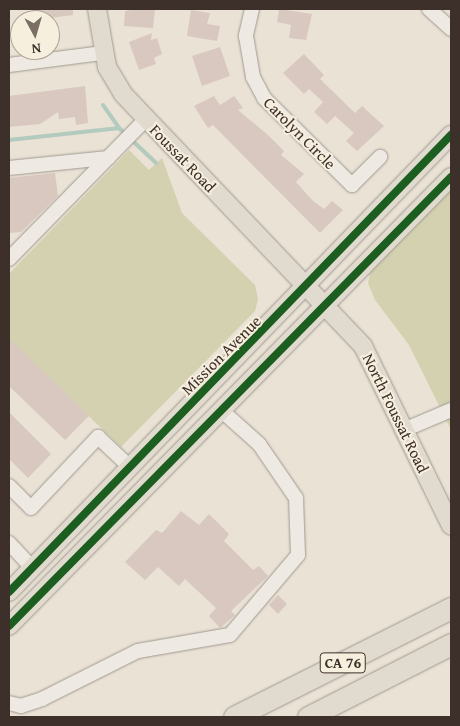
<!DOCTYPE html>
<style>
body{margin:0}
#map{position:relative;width:460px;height:726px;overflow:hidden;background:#eae2d4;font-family:"Gentium Book Plus",serif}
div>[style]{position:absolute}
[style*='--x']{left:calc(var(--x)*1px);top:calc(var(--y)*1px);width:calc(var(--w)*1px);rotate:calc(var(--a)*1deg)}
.green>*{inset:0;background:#d3d1b0}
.stream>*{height:4px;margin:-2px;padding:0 2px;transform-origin:2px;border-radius:2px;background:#b3cabf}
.building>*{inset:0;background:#d9c8bf}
.roads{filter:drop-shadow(0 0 1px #9f9991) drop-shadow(0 0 1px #9f9991)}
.minor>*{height:14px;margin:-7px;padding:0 7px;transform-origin:7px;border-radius:7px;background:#eeeae3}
.major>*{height:18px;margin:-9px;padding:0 9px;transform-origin:9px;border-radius:9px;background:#e1dace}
.highway>*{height:21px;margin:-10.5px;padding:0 10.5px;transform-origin:10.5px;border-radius:10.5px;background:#e1dace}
.cycleway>*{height:8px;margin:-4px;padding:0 4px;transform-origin:4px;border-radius:4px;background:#1b5e20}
span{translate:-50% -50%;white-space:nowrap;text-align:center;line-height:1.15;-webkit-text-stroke:4px #f7efde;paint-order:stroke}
.shield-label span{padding:1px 4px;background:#f7efde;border:1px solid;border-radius:4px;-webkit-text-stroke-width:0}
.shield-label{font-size:15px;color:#3d2f29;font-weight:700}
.street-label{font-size:16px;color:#3d2f29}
.frame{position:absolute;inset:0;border:10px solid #3d2f29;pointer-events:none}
.north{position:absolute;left:10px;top:10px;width:50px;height:50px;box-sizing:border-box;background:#f7efde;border:1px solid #ada296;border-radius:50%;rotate:174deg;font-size:14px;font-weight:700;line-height:20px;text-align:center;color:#3d2f29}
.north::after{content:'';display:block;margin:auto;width:18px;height:22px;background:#7a6e65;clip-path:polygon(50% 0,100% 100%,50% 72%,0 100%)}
</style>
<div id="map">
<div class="green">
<i style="clip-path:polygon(129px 150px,149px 170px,162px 158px,182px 213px,255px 285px,258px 299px,255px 311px,121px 447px,9px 340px,9px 274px)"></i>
<i style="clip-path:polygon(451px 186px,451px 430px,409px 345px,375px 300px,368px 283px,371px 269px)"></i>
</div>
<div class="stream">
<i style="--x:103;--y:105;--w:28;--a:55"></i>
<i style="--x:119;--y:128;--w:51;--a:43.4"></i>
<i style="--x:9;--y:140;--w:111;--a:-6.2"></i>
</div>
<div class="building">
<i style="clip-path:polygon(32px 9px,73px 9px,73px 15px,34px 20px)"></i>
<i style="clip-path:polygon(137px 9px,155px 9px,153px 28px,124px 26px,125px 11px)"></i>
<i style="clip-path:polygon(279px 9px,312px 14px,306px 40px,289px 38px,291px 25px,277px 22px)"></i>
<i style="clip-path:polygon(191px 10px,210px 13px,207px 24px,220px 26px,217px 41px,187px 36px)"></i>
<i style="clip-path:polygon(152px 33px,151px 40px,157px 38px,162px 54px,154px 58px,156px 64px,139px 70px,129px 42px)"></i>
<i style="clip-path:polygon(220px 47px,230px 76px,202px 86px,192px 56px)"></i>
<i style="clip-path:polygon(304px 54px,324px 75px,320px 79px,355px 113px,362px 106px,384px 126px,357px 151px,346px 141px,354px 133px,335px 116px,327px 124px,314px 112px,323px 102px,309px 89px,304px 94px,283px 73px)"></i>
<i style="clip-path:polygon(85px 86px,88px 123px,76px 125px,75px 117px,59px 119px,58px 112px,40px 124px,9px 127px,9px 96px)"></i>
<i style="clip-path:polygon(214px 96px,220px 105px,234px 96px,243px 108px,238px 110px,268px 135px,284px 151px,281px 155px,304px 174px,296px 182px,312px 200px,324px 209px,332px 201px,343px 210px,320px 233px,213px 125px,208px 128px,194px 106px)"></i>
<i style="clip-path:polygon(55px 173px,58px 196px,21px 232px,9px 233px,9px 178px)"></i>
<i style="clip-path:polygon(9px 338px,89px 416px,65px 440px,9px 386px)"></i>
<i style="clip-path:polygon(9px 412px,51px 454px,28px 478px,9px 459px)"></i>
<i style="clip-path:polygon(181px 511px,199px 525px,209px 514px,229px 534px,224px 541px,253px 570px,259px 566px,268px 576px,231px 611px,235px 615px,220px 628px,209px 616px,216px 608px,185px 579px,179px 586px,158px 567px,145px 580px,125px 562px,156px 530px,162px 533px)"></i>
<i style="clip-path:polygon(278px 595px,287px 604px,278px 614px,269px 605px)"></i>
</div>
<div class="roads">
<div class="minor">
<i style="--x:252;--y:9;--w:28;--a:103"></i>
<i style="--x:246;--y:36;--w:42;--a:80.3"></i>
<i style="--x:253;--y:77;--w:24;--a:62"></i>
<i style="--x:264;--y:98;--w:124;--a:44.7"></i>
<i style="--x:352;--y:185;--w:40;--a:-45"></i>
<i style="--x:429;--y:9;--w:30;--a:42"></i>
<i style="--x:9;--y:65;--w:95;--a:-7.3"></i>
<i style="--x:9;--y:168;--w:100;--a:-5.8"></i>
<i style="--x:9;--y:259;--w:196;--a:-45.6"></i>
<i style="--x:406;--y:429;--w:49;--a:-22.9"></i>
<i style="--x:9;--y:486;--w:31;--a:45"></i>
<i style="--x:31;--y:508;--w:98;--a:-46.7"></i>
<i style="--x:98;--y:437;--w:44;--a:43.2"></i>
<i style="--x:9;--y:543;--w:34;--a:47"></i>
<i style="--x:9;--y:703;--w:12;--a:14"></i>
<i style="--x:21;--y:706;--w:22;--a:-18"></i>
<i style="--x:42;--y:699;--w:107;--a:-26.6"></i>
<i style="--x:138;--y:651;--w:93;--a:-9.9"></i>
<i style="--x:230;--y:635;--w:105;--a:-49.6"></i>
<i style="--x:298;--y:555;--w:57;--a:-92"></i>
<i style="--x:296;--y:498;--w:65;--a:-124.4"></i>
<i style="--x:259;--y:444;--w:51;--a:-138.2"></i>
</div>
<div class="major">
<i style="--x:97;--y:9;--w:59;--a:80.2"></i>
<i style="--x:107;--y:67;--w:31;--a:59"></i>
<i style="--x:123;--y:94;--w:348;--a:46.4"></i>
<i style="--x:363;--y:346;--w:200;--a:63.9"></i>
<i style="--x:9;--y:592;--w:636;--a:-45.96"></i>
<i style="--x:9;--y:626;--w:630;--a:-45.45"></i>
</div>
<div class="highway">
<i style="--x:234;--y:717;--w:243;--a:-26.7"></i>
<i style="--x:308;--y:717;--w:161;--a:-27"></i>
</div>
</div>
<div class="cycleway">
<i style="--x:9;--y:592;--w:636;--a:-45.96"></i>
<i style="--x:9;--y:626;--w:630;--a:-45.45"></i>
</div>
<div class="shield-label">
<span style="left:343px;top:663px">CA 76</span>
</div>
<div class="street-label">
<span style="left:300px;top:133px;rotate:45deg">Carolyn Circle</span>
<span style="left:183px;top:158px;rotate:46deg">Foussat Road</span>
<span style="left:221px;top:355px;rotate:-45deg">Mission Avenue</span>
<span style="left:396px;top:413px;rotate:64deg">North Foussat Road</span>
</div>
<div class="frame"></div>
<div class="north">N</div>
</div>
